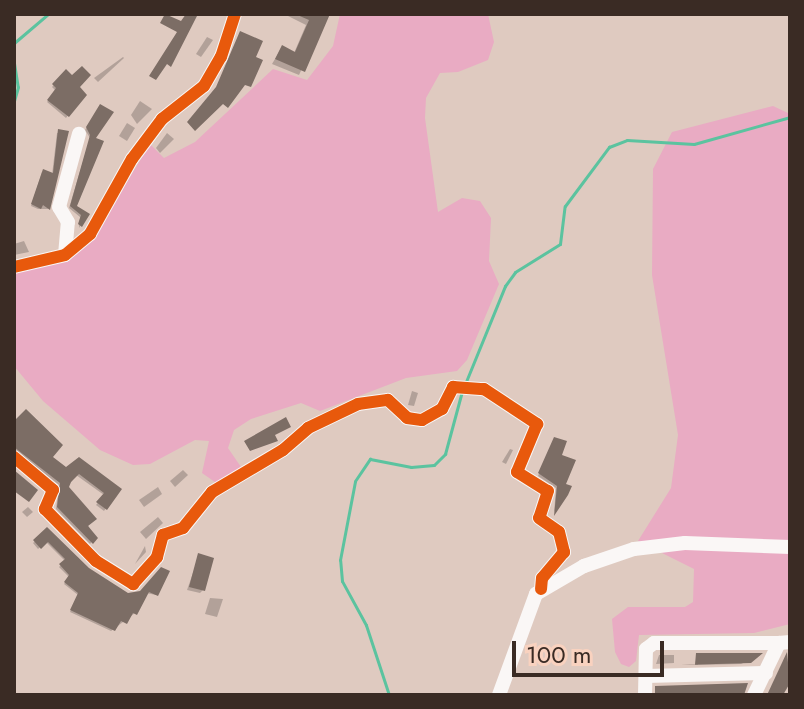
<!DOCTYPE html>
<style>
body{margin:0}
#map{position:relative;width:804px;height:709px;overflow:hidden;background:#dfcac0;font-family:Jost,sans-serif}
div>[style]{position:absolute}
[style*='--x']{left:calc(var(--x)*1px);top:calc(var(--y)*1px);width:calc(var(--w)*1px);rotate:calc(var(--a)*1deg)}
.green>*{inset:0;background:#e9abc3}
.shadow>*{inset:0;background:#0003}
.stream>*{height:3px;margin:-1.5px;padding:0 1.5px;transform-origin:1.5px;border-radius:1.5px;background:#5bc39f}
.building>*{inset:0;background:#7c6d65}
.minor>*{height:14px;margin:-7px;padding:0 7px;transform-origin:7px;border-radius:7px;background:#faf7f6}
.cycleway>*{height:12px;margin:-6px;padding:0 6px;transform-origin:6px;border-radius:6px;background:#e8590c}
span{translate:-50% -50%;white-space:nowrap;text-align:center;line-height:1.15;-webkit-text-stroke:8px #f9d2bf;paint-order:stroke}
.frame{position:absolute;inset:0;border:16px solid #3a2b24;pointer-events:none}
.scale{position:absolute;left:512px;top:641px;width:152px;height:36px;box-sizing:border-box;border:4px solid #3a2b24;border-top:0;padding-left:10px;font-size:24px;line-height:28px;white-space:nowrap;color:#3a2b24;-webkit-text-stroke:6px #f9d2bf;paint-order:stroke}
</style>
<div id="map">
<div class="green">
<i style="clip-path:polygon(340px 14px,488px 14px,494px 42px,488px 60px,458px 72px,440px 73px,426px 98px,425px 118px,438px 212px,462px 198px,480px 201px,491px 218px,489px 261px,499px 284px,467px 360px,457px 371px,406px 378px,320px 411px,301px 403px,251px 419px,234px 430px,228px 448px,241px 467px,235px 481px,222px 487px,202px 473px,209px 441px,195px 440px,150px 464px,133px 465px,100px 450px,43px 401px,14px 366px,14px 269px,90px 243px,150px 144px,164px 158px,195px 142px,273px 69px,307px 80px,333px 46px)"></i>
<i style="clip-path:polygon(773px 106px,790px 114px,790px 624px,754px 633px,639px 635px,636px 661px,629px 667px,621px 664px,615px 652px,612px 619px,628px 607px,685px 607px,693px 602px,694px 569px,638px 541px,671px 488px,678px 435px,652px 275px,653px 169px,672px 132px)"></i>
</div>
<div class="shadow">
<i style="clip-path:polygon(284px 14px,328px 14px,299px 75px,272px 64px,282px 47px,294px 53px,306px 25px)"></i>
<i style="clip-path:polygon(207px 37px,213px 40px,201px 57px,196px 54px)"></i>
<i style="clip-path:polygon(123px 57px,124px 58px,98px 82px,94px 78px)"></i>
<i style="clip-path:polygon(66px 72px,84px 95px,66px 118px,47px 102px,56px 91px,52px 87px)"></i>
<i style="clip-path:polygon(140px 101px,152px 109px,137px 124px,131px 115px)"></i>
<i style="clip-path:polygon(99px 108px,74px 207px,87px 215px,79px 228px,80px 217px,69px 208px,90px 138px,85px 130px)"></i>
<i style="clip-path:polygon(127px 123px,135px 128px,127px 141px,119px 136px)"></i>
<i style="clip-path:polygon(57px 133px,67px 133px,48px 209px,38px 209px,31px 206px,42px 172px,52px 175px)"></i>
<i style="clip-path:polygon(167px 133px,174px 139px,160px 153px,156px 148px)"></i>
<i style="clip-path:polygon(24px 241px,29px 252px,14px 255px,14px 244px)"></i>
<i style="clip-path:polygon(412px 391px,418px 393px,414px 406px,408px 405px)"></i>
<i style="clip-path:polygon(14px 427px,66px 470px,79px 459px,120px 489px,104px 511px,96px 505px,104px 495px,76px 475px,67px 488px,95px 538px,90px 544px,56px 509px,59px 485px,14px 449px)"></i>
<i style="clip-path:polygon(553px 441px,560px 456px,573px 461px,554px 513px,556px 488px,538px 476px)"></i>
<i style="clip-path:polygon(510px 449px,513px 450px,506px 464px,502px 462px)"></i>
<i style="clip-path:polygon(183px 470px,188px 475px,175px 487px,170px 481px)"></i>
<i style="clip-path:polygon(158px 487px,162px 494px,144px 507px,139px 500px)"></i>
<i style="clip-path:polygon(28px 507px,33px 512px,27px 517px,22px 512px)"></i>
<i style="clip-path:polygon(158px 517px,163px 523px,146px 539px,140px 532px)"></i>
<i style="clip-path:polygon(47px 530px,88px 570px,128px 595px,141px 593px,162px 570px,156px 595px,146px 593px,135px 613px,111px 631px,70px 612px,78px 595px,64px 584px,69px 577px,59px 567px,65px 561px,46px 542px,38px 549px,33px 543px)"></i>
<i style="clip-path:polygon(145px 546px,146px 552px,135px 564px)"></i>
<i style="clip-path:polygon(199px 556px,203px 590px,200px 593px,187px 590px)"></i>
<i style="clip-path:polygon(210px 598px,223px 599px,217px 617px,205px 614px)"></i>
<i style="clip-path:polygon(659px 655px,674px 655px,674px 663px,656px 664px)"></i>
<i style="clip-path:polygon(760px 655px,741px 664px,695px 665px,697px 655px)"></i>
</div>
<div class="stream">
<i style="--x:14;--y:43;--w:45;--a:-40.5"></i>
<i style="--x:14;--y:63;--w:24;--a:81"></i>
<i style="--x:18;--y:87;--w:15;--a:106"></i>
<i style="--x:465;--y:384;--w:106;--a:-67.8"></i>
<i style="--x:505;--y:286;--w:17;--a:-54"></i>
<i style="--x:515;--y:272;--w:53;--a:-31.9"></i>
<i style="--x:560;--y:244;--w:38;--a:-83"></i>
<i style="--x:565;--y:206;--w:74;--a:-53.3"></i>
<i style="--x:609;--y:147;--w:19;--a:-21"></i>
<i style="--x:627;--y:140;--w:67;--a:3.4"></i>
<i style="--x:694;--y:144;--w:100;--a:-15.7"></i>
<i style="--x:389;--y:695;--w:74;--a:-108.2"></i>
<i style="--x:366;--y:625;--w:50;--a:-118.6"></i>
<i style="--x:342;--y:581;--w:21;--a:-95"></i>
<i style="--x:340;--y:560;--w:80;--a:-79.2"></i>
<i style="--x:355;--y:481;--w:27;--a:-56"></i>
<i style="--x:370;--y:459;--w:42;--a:11"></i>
<i style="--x:411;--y:467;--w:23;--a:-5"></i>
<i style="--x:434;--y:465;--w:16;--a:-45"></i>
<i style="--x:445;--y:454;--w:65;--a:-74.9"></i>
</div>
<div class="building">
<i style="clip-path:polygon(165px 14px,181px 21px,186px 14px,198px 14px,171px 67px,167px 64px,156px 80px,149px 76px,177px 32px,160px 23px)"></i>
<i style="clip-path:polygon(295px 14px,330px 14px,305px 72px,275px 59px,282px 45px,295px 52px,309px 20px)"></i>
<i style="clip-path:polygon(240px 31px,263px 41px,256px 57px,263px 60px,251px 87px,245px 85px,228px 108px,223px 104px,195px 131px,187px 122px,216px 87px)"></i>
<i style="clip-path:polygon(82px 66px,91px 75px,80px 87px,87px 95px,69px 117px,47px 100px,56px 88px,52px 84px,66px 69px,72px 75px)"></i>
<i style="clip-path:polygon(100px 104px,114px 112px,96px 138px,104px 141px,77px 206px,90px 214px,82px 227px,78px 224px,81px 215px,70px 206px,90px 135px,86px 127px)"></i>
<i style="clip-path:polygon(58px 129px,69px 131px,50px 210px,43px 205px,41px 209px,31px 204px,43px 169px,53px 173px)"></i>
<i style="clip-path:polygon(26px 409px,63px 445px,53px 457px,66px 467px,79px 457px,122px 489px,107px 510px,96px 502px,104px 493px,79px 474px,71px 482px,69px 487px,97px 519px,88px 526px,98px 538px,93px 544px,57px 507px,60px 483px,14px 447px,14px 421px)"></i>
<i style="clip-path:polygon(286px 417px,291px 427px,275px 435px,278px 441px,250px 451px,244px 441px)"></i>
<i style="clip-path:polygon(554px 437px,567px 441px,562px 455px,576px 460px,566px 484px,572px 486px,568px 495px,554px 516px,557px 486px,538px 473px)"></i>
<i style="clip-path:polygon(14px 470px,38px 490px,29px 502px,14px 491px)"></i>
<i style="clip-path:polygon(47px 527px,89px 568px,128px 593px,140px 591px,161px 567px,170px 571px,158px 596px,149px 592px,137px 615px,133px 613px,127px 624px,121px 621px,115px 631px,70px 610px,78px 593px,64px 582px,69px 575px,59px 564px,65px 559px,48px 542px,41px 549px,33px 540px)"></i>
<i style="clip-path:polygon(198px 553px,214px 558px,205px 591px,189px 587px)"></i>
<i style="clip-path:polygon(787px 652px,790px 683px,783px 695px,767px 695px)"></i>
<i style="clip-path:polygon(696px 653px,763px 653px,751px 663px,681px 665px,695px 665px)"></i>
<i style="clip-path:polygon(748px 683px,744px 695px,655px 695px,655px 686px)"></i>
</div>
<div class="minor">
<i style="--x:65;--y:255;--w:33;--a:-85"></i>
<i style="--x:68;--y:222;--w:17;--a:-121"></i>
<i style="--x:59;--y:207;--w:76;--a:-74.7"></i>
<i style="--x:14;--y:267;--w:52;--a:-13.2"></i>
<i style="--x:65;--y:255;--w:33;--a:-40"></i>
<i style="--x:90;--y:234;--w:86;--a:-60.8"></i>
<i style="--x:132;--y:159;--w:50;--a:-53.1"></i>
<i style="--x:162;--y:119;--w:53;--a:-38.2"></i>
<i style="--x:204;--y:86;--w:34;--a:-60"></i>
<i style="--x:221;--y:57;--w:45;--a:-72"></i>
<i style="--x:14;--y:457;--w:51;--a:40.2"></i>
<i style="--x:53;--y:490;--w:21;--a:113"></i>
<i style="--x:45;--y:509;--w:73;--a:45.6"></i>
<i style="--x:96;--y:561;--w:44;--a:31.9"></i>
<i style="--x:133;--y:584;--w:36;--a:-48"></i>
<i style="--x:157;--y:557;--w:23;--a:-75"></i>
<i style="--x:163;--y:535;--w:21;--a:-19"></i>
<i style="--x:183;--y:528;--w:46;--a:-51.1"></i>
<i style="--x:212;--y:492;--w:82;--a:-30.6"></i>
<i style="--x:283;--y:450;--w:33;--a:-41"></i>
<i style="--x:308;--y:428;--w:55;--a:-25.6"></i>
<i style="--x:358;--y:404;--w:30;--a:-8"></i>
<i style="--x:388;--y:400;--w:26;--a:43"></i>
<i style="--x:407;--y:418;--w:15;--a:8"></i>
<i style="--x:422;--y:420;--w:23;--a:-29"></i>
<i style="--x:442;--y:409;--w:25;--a:-63"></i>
<i style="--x:453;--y:387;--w:31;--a:4"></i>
<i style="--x:484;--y:389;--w:64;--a:33.4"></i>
<i style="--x:537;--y:424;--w:52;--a:112.6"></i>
<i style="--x:517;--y:472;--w:36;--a:32"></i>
<i style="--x:548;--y:491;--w:28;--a:108"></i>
<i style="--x:539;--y:518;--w:24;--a:35"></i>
<i style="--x:559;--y:532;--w:21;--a:76"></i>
<i style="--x:564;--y:552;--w:34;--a:130"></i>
<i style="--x:542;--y:578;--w:11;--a:95"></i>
<i style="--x:646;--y:676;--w:120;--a:-1.4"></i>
<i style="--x:499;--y:695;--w:108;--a:-69.9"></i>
<i style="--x:536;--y:594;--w:56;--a:-30.3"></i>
<i style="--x:584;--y:566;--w:53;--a:-18.8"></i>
<i style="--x:634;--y:549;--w:51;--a:-6.7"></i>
<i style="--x:685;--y:543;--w:105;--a:2.2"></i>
<i style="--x:645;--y:695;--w:46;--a:-88.8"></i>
<i style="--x:646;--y:649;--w:10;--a:-37"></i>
<i style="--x:654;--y:643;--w:125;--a:0"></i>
<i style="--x:754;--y:695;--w:58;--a:-64.3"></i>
<i style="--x:779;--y:643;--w:11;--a:-5"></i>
</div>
<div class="cycleway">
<i style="--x:14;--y:267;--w:52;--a:-13.2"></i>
<i style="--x:65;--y:255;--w:33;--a:-40"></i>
<i style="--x:90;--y:234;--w:86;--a:-60.8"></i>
<i style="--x:132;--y:159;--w:50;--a:-53.1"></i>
<i style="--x:162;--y:119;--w:53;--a:-38.2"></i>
<i style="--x:204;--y:86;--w:34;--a:-60"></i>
<i style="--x:221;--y:57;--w:45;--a:-72"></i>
<i style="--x:14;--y:457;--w:51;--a:40.2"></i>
<i style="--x:53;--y:490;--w:21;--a:113"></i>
<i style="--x:45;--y:509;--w:73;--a:45.6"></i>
<i style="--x:96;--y:561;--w:44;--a:31.9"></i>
<i style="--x:133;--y:584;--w:36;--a:-48"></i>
<i style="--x:157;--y:557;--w:23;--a:-75"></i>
<i style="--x:163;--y:535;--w:21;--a:-19"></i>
<i style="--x:183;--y:528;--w:46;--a:-51.1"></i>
<i style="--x:212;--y:492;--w:82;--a:-30.6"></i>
<i style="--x:283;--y:450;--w:33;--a:-41"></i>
<i style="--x:308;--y:428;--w:55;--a:-25.6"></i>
<i style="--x:358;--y:404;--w:30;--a:-8"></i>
<i style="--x:388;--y:400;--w:26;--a:43"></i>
<i style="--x:407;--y:418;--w:15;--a:8"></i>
<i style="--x:422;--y:420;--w:23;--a:-29"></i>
<i style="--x:442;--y:409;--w:25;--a:-63"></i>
<i style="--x:453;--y:387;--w:31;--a:4"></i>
<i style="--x:484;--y:389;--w:64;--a:33.4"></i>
<i style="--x:537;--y:424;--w:52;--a:112.6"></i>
<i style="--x:517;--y:472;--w:36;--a:32"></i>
<i style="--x:548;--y:491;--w:28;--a:108"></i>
<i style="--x:539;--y:518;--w:24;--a:35"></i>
<i style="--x:559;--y:532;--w:21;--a:76"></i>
<i style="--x:564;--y:552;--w:34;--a:130"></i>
<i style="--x:542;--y:578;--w:11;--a:95"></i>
</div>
<div class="frame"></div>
<div class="scale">100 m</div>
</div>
